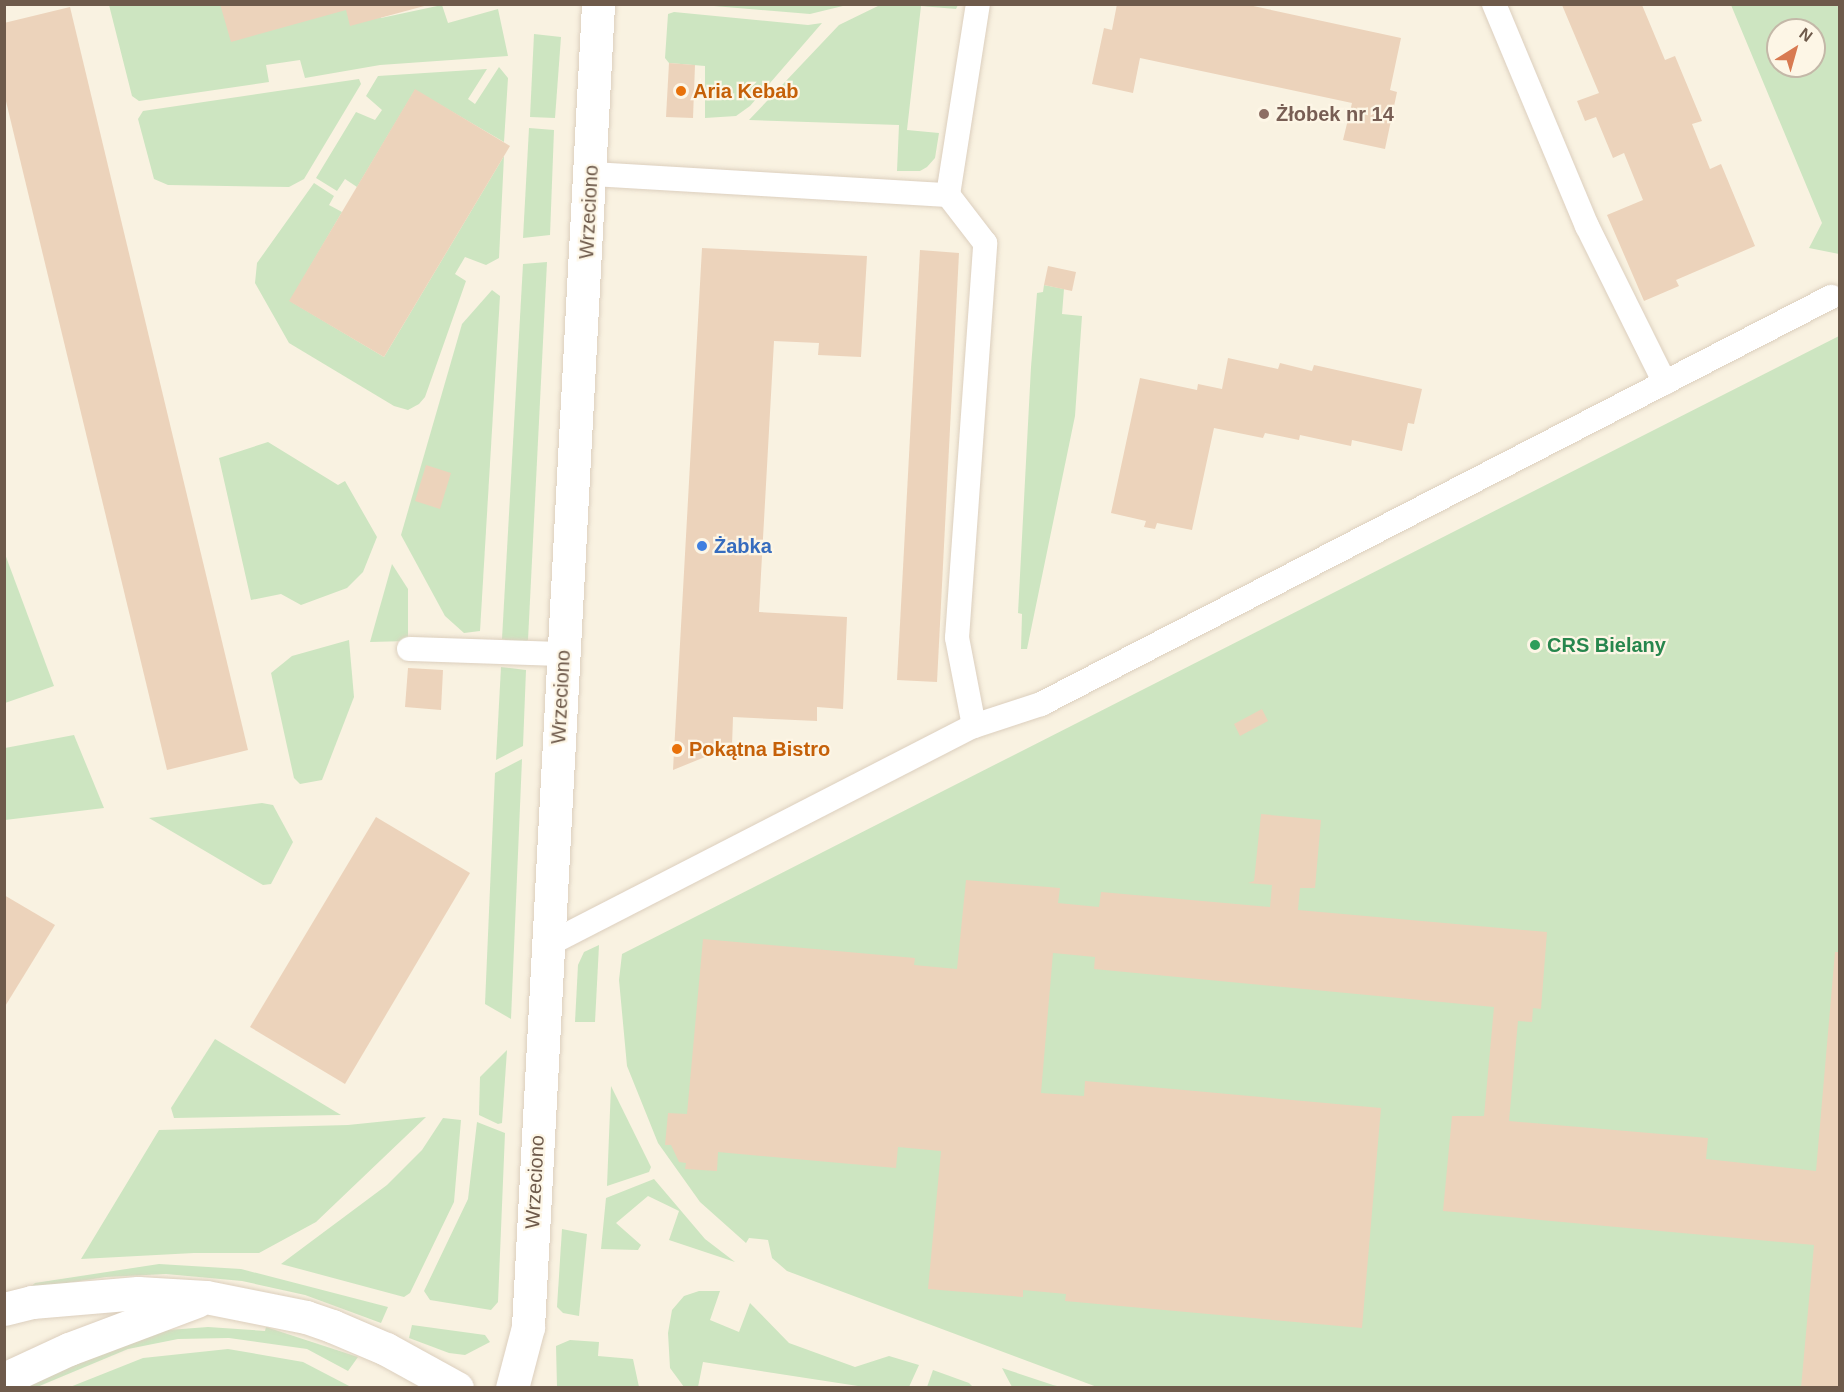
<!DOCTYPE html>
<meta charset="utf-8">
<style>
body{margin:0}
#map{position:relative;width:1844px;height:1392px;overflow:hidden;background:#f9f2e1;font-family:Helvetica,sans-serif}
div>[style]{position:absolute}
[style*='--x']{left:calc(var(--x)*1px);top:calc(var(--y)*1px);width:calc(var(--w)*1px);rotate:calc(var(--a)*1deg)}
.green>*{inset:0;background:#cde5c1}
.building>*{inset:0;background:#ecd3bb}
.roads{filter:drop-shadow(0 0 2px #dccfbe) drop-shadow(0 0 2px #dccfbe)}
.lane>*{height:24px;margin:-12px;padding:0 12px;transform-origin:12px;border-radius:12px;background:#fff}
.street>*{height:33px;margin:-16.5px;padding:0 16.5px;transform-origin:16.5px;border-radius:16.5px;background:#fff}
.secondary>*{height:33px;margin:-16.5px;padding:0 16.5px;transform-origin:16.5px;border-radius:16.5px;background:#fff}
.dots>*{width:16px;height:16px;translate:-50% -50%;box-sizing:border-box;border:3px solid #fdf6e6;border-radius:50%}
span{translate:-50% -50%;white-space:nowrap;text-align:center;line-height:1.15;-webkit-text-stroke:4.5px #fdf6e6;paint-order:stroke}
.food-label{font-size:20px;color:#c56008;font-weight:700}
.left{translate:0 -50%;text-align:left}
.education-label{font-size:20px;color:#785e54;font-weight:700}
.street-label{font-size:20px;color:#6e5a4b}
.shop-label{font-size:20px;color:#366cbe;font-weight:700}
.leisure-label{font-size:20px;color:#27864d;font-weight:700}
.frame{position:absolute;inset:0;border:6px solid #6e5a4b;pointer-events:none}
.north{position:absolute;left:1766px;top:18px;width:60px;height:60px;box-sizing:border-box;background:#fdf6e6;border:2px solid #c4b8a8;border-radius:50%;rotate:37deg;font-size:16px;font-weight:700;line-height:24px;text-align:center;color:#6e5a4b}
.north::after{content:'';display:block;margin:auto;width:21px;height:27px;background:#d87a51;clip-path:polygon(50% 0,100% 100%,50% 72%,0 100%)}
</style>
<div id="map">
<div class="green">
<i style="clip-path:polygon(109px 5px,377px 5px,381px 18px,442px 5px,448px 23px,498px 9px,508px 56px,380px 65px,305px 78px,300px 60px,266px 65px,269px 82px,139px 101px,132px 96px)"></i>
<i style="clip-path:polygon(702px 5px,847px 5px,810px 14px)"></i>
<i style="clip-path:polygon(880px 5px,958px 5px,956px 9px,921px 6px,907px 130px,939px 133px,935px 158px,927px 167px,920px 171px,897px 171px,899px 125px,749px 120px,839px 25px)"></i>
<i style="clip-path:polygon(evenodd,1731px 5px,1839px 5px,1839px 254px,1809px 248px,1822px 223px,1731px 5px,1778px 30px,1814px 30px,1814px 66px,1778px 66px,1778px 30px)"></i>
<i style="clip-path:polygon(674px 12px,808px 25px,822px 23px,750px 106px,736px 116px,705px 118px,705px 66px,669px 63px,665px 58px,668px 14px)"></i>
<i style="clip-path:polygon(534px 34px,561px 37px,555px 118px,530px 117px)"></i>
<i style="clip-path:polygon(499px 67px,508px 78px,504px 142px,415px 90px,357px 187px,345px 179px,337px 191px,316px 178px,356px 112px,375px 120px,382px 110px,366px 96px,378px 76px,487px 69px,468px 99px,475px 104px)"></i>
<i style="clip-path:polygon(359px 79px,361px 84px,304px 179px,289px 187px,168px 185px,154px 179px,138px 119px,143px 111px)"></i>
<i style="clip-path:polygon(529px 128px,554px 130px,550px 235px,523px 238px)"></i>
<i style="clip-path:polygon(504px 156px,499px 258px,486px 265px,465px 257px,455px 274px,466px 281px,425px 397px,419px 404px,408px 410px,394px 406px,289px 343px,255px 283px,257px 263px,314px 183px,334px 196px,329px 205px,342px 212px,290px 301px,384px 357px)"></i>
<i style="clip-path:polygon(547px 262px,528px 640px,522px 644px,502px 639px,523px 264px)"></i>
<i style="clip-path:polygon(1044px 285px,1064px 289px,1062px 314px,1082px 316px,1075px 416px,1027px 649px,1021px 649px,1022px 614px,1018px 613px,1031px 367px,1037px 293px,1043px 292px)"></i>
<i style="clip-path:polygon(492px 290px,500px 296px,480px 631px,464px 633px,445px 616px,401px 535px,462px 324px)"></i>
<i style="clip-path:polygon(1839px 336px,1839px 1387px,1097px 1387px,787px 1271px,772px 1258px,768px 1240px,749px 1238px,746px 1243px,700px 1202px,658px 1143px,627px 1066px,619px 980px,622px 954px)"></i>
<i style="clip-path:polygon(268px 442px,338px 485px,345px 481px,377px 537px,363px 572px,347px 588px,301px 605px,281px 594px,251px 600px,219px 458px)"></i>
<i style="clip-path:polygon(5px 554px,54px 686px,5px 703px,4px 703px)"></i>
<i style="clip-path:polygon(392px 564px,408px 589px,408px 641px,370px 642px)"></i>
<i style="clip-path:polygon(349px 640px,354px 697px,322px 780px,300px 784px,294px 778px,271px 673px,292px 656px)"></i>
<i style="clip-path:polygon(501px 667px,526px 670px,523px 746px,496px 760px)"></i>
<i style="clip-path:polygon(74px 735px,104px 808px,5px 820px,5px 748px)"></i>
<i style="clip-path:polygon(522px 759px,511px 1019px,485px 1004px,495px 773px)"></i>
<i style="clip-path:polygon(262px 803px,273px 805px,293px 842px,271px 884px,263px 885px,149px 818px)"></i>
<i style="clip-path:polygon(599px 945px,595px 1022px,575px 1022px,578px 965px,584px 952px)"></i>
<i style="clip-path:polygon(215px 1039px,341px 1115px,174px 1118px,171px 1108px)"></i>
<i style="clip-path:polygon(507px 1050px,502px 1123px,498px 1124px,479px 1115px,480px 1077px)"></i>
<i style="clip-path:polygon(611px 1086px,651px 1167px,649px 1172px,607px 1186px)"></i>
<i style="clip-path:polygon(426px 1117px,316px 1222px,259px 1253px,194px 1253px,81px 1259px,159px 1130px,348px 1125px)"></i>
<i style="clip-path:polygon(443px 1118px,461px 1120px,454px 1202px,410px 1293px,404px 1297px,281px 1264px,387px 1185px,422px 1150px)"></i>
<i style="clip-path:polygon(477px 1122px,505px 1133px,498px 1302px,491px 1310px,430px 1300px,424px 1291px,468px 1199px)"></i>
<i style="clip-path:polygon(654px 1179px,705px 1239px,735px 1262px,669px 1240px,679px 1211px,648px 1196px,616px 1223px,641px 1245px,638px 1250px,601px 1249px,606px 1198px)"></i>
<i style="clip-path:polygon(562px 1229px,587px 1234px,579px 1316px,563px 1313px,557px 1307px)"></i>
<i style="clip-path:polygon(159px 1264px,241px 1269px,388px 1307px,381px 1323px,305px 1295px,242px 1281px,166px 1274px,106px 1277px,28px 1289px,35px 1283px)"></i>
<i style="clip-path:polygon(699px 1291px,720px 1291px,710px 1320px,739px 1332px,750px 1303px,789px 1343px,855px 1367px,889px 1356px,919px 1365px,909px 1387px,871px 1388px,703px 1362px,698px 1387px,684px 1387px,670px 1368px,668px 1333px,672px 1310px,684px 1296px)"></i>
<i style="clip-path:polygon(412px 1325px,485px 1335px,490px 1342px,465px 1355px,449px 1353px,409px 1338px)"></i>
<i style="clip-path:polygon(208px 1327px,265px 1331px,266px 1327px,358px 1357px,348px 1371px,307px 1349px,229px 1338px,178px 1339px,128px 1349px,37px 1387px,13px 1388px,155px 1331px)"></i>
<i style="clip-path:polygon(570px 1340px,599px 1342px,598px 1356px,633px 1359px,639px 1387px,557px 1387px,556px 1346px)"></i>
<i style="clip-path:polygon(228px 1349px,303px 1362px,351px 1387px,70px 1387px,143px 1358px)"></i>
<i style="clip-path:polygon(1002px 1368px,1053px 1385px,1061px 1387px,1012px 1387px)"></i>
<i style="clip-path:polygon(933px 1370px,969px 1383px,973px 1387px,927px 1387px)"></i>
</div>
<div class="building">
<i style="clip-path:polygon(220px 4px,428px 4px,428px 5px,350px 26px,346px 10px,231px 42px)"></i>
<i style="clip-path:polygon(1117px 4px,1244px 4px,1401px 38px,1390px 90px,1397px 92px,1385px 149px,1343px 140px,1352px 103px,1140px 58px,1133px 93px,1092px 84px,1104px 28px,1112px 30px)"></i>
<i style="clip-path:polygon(1562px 5px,1642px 5px,1665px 60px,1675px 56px,1702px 121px,1692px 124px,1710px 169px,1721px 164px,1755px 246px,1676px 280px,1679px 286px,1644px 301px,1607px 215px,1643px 200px,1624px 153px,1613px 158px,1596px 117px,1585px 121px,1577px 101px,1599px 93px)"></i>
<i style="clip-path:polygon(70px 7px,248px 750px,167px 770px,4px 93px,4px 23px)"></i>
<i style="clip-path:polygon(669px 63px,695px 65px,693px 118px,666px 117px)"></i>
<i style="clip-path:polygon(415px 89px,510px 146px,384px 357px,289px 301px)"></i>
<i style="clip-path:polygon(702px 248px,867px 256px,861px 357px,818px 355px,819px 343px,774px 341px,761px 574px,759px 612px,847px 617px,843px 709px,817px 707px,817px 721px,733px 717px,732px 746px,673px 770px)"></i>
<i style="clip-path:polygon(920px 250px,959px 253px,937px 682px,897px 680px)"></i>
<i style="clip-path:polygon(1048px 266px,1076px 272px,1072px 291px,1044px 285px)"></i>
<i style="clip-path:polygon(1228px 358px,1278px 369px,1280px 363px,1312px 371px,1314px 365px,1422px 389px,1414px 424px,1408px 423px,1402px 451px,1352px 440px,1351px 446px,1300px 435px,1299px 440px,1265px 433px,1263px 438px,1214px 428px,1192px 530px,1157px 523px,1155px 529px,1144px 527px,1146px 521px,1111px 513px,1140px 378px,1197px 390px,1198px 384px,1222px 389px)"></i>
<i style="clip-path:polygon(426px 465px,451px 473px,440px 509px,415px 501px)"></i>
<i style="clip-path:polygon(408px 668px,443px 670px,441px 710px,405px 707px)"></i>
<i style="clip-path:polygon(1262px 709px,1268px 721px,1240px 736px,1234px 724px)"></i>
<i style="clip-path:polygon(1261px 814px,1321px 820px,1315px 888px,1300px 888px,1298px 910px,1547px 932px,1541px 1009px,1533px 1008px,1532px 1022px,1518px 1021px,1509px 1121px,1708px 1138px,1706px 1159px,1816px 1171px,1835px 952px,1840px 952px,1840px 1388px,1801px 1388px,1814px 1245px,1443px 1211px,1452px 1116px,1484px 1116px,1494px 1007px,1094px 969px,1095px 957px,1053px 953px,1041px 1093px,1084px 1096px,1085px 1081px,1381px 1108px,1362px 1328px,1065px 1301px,1066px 1294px,1023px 1290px,1023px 1297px,928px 1289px,941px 1151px,898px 1147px,896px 1168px,718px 1152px,717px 1171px,685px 1169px,686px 1163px,679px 1162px,671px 1145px,665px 1145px,668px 1113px,687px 1114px,703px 939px,915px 958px,914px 965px,957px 969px,966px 880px,1060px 888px,1058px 903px,1099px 907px,1101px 892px,1270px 907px,1272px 885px,1248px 883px,1254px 881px)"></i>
<i style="clip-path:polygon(376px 817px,470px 873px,345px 1084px,250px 1027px)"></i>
<i style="clip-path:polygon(4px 895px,55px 925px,4px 1008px)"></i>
</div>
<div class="roads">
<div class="lane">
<i style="--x:1494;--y:4;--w:241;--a:67.3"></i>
<i style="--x:1587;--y:226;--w:175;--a:63.6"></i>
<i style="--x:592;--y:174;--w:357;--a:3.4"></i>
<i style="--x:409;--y:649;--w:154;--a:1.9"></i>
<i style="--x:974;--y:726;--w:90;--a:-100.9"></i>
<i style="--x:957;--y:638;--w:396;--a:-85.9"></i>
<i style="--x:985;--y:243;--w:61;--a:-127.6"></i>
<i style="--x:948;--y:195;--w:193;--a:-81.1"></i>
<i style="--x:547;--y:945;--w:480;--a:-27.2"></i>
<i style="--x:974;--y:726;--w:71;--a:-18.2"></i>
<i style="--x:1041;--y:704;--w:889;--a:-27.26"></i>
</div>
<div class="street">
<i style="--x:512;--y:1388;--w:63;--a:-75.3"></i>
<i style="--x:528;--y:1327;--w:1325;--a:-86.97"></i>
</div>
<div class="secondary">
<i style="--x:4;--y:1309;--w:29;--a:-14"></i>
<i style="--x:32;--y:1302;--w:106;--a:-4.9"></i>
<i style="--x:138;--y:1293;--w:68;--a:3.4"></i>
<i style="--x:206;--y:1297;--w:102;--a:11.3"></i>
<i style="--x:306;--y:1317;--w:28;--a:19"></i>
<i style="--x:332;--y:1326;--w:59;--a:23.1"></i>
<i style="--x:386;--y:1349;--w:81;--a:28.8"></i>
<i style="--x:4;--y:1379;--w:72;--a:-24.8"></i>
<i style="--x:69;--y:1349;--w:137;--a:-20.6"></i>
</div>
</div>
<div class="dots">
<i style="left:681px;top:91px;background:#e8710a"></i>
<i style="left:1264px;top:114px;background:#8d6e63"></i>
<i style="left:702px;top:546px;background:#3f7fe0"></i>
<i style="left:1535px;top:645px;background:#2e9e5b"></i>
<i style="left:677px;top:749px;background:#e8710a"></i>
</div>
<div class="food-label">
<span class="left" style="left:693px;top:91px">Aria Kebab</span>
<span class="left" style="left:689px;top:749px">Pokątna Bistro</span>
</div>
<div class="education-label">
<span class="left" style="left:1276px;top:114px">Żłobek nr 14</span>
</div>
<div class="street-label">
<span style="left:589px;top:212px;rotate:-87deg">Wrzeciono</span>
<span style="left:561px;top:697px;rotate:-87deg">Wrzeciono</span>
<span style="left:535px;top:1182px;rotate:-87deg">Wrzeciono</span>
</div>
<div class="shop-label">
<span class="left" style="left:714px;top:546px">Żabka</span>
</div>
<div class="leisure-label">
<span class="left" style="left:1547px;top:645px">CRS Bielany</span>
</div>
<div class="frame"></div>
<div class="north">N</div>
</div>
